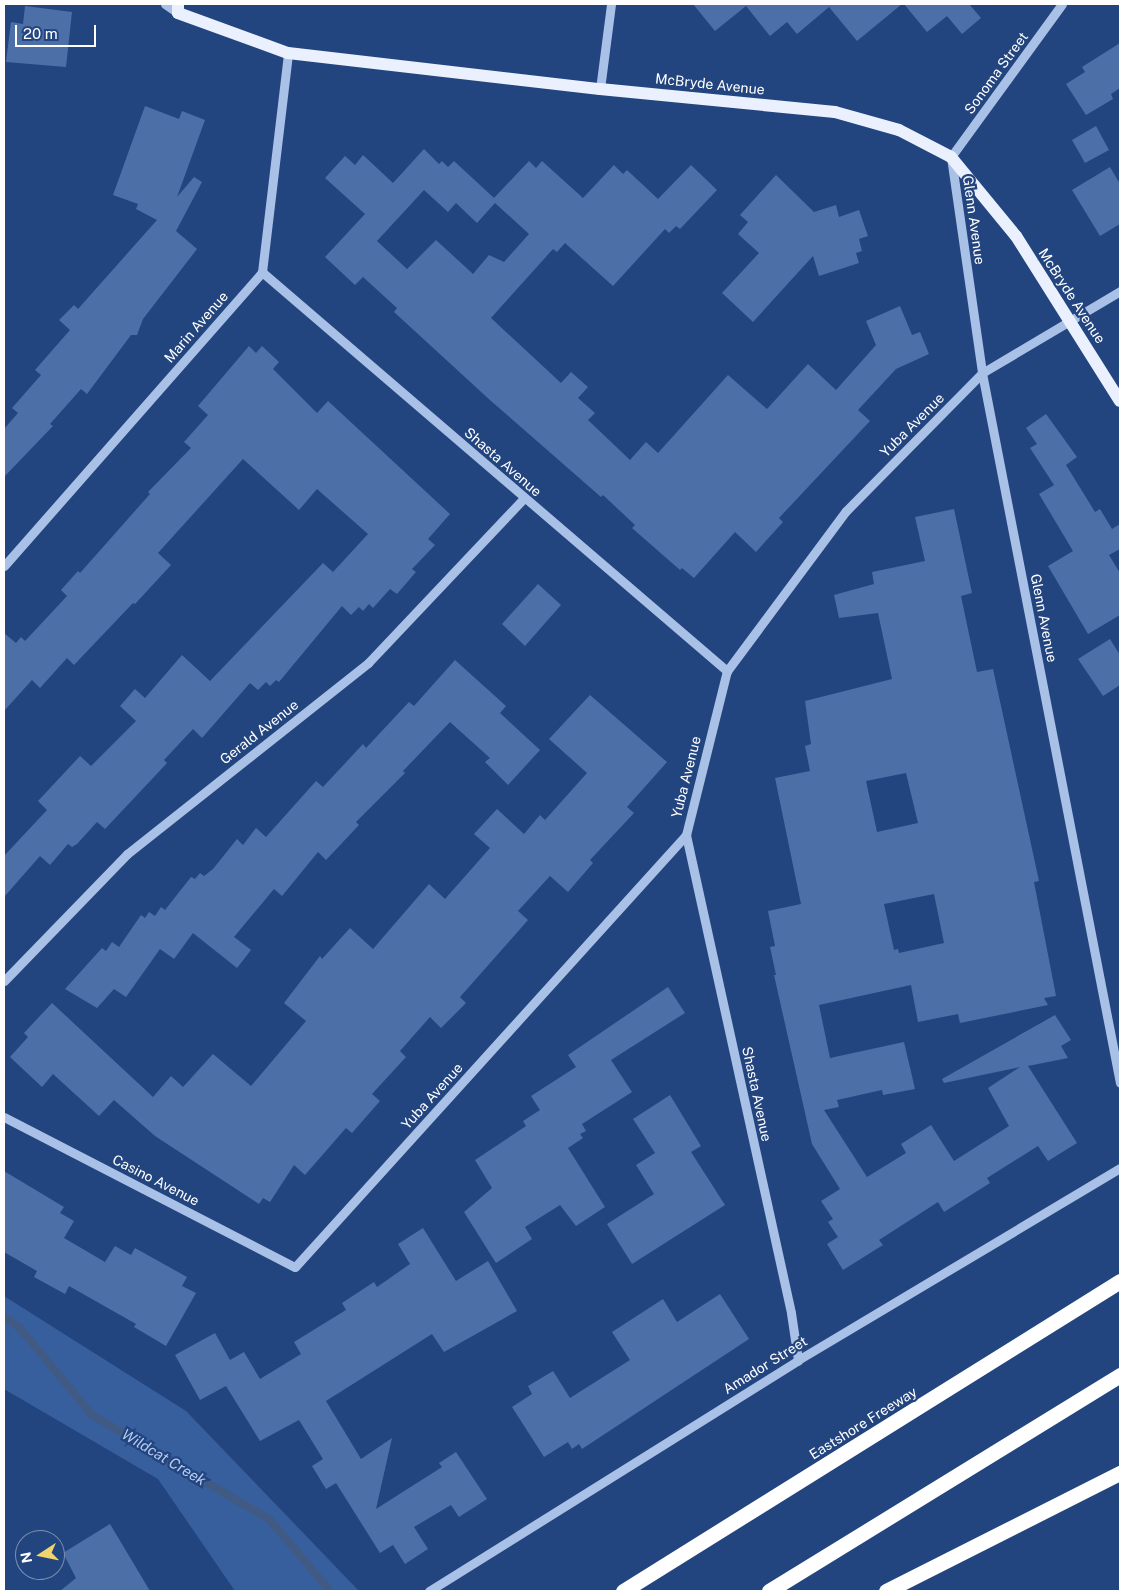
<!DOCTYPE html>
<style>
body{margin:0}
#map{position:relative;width:1124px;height:1595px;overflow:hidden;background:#23457f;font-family:"Public Sans",sans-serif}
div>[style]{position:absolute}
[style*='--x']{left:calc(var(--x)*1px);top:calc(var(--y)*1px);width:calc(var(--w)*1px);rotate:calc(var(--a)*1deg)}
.green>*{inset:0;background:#375e9d}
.stream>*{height:8px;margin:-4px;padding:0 4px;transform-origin:4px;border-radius:4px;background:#415a84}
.building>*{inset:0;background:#4c6fa8}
.minor>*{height:9px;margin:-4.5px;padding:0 4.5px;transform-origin:4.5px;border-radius:4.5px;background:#a9c1e6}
.major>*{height:12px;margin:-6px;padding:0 6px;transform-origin:6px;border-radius:6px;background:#eaf0fd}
.highway>*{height:15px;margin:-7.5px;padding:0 7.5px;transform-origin:7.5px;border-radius:7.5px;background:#fff}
span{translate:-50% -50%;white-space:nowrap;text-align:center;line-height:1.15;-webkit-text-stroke:4.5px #23457f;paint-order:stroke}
.street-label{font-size:14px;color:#fff}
.water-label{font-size:15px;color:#b4cbee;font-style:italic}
.frame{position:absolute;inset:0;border:5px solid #fff;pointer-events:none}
.north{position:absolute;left:15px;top:1530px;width:50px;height:50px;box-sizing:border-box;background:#23457f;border:1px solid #7b8fb2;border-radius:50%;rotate:259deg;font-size:14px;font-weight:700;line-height:20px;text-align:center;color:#fff}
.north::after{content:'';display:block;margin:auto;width:18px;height:22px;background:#f1d46c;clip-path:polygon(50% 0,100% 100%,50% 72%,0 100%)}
.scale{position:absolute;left:15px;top:25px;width:81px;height:22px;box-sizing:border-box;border:2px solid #fff;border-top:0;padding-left:6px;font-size:15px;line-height:18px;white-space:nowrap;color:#fff;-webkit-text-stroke:4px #23457f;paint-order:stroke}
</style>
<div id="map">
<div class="green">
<i style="clip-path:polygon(4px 1296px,186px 1411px,359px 1591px,235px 1591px,158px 1479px,4px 1389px)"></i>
</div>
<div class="stream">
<i style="--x:4;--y:1317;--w:18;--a:34"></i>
<i style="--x:19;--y:1327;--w:114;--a:50.3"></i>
<i style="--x:92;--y:1415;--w:207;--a:30.5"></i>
<i style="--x:270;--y:1520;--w:93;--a:49.8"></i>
</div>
<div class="building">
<i style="clip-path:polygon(693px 4px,902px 4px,857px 41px,829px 7px,797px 34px,787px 22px,770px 36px,746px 6px,715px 31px)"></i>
<i style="clip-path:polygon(904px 4px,969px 4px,981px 18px,962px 34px,947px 16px,927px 32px)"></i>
<i style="clip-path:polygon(25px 6px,72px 12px,66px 67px,6px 62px,11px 22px,23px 24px)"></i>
<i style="clip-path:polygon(1120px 43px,1120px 88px,1111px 94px,1113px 99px,1086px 115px,1066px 84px,1085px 72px,1082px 67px)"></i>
<i style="clip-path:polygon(145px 106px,179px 119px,182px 111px,205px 120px,177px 197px,194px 177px,202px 182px,176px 231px,197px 249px,143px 319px,137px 335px,131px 335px,87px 394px,81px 389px,50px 424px,53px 426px,4px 477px,4px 429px,18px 413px,12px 408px,41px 375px,35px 370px,70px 330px,59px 320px,74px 305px,78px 309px,157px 220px,136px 209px,138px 204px,113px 195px)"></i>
<i style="clip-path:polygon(1096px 126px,1109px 150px,1085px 163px,1072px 140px)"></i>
<i style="clip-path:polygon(evenodd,424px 149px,439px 164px,442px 161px,448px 167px,454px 161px,494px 198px,529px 161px,536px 168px,542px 161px,583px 198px,614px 165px,623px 174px,627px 170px,658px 199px,691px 165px,717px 190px,680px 229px,676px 226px,669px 233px,665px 229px,613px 286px,565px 243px,557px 252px,553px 249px,491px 318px,561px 383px,571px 372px,588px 387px,578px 398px,595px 413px,588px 420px,630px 460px,646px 442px,658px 453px,728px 375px,767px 409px,808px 364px,836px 390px,876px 345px,866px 321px,900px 306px,912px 335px,920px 332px,929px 354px,896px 369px,858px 410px,870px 421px,779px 518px,783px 522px,756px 552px,735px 532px,694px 578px,682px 568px,680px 570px,632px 528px,635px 525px,603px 495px,601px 497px,491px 401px,394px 312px,397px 308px,363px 277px,355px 285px,325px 257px,365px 214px,325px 178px,345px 156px,355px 165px,363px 155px,393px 183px,424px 149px,424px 190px,448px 212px,456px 203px,477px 223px,495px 203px,529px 234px,504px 262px,489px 255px,473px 274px,436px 240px,407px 269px,377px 241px,424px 190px)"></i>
<i style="clip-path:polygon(1110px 167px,1120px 184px,1120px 224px,1100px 236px,1072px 190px)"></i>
<i style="clip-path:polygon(776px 175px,814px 212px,836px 205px,839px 217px,859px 210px,868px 236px,859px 239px,862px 251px,856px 253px,859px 263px,819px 276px,813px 256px,753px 322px,722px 293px,759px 253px,738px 234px,748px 222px,740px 215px)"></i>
<i style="clip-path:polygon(249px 346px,256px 353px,262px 346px,279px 362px,273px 369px,317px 413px,328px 401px,450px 514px,428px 539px,435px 545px,412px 569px,416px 572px,397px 594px,390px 589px,373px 608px,369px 604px,363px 611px,359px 607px,351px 615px,342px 606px,279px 682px,276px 680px,270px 686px,266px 682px,258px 690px,250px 683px,202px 738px,193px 729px,164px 760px,167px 763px,153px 778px,105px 829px,97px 822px,77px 844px,72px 847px,68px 844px,50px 865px,40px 856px,4px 897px,4px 856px,47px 810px,38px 801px,80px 756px,91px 766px,136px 721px,120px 706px,135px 689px,145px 698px,182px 655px,210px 681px,323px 563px,333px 572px,368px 534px,317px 489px,299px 510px,243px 459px,158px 553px,171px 565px,135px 604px,133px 603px,74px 665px,67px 658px,40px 688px,32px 680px,4px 711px,4px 633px,16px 643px,21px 637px,25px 641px,67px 596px,61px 590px,78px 571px,80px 573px,150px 494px,148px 492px,191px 448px,184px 442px,208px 415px,198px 406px)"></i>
<i style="clip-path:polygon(1046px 414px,1077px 457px,1066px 465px,1095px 512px,1100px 509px,1112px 529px,1120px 524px,1120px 549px,1109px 555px,1120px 573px,1120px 615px,1088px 634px,1048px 566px,1073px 551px,1039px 494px,1054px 485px,1030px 448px,1037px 444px,1026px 428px)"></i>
<i style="clip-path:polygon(evenodd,954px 509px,972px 593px,961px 596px,977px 672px,993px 669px,1039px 881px,1034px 882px,1056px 996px,1044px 998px,1048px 1005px,960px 1023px,958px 1014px,918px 1022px,911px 985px,819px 1005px,830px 1058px,904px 1042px,915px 1089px,883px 1095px,882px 1090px,837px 1100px,839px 1107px,824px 1110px,867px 1177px,906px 1153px,901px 1144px,931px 1125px,954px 1161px,1009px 1126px,988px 1088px,1020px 1067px,944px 1083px,942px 1079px,1055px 1015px,1071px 1040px,1061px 1046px,1068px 1058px,1028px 1066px,1077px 1143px,1048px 1161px,1038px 1146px,987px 1178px,990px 1183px,944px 1212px,938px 1202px,879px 1240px,883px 1245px,843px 1270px,827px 1244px,838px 1237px,828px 1222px,833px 1219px,821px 1201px,840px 1189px,812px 1144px,774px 975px,776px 975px,770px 947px,775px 946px,768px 911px,801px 904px,775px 778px,810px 771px,805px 746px,811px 744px,805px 701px,892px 679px,878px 613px,839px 618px,834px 595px,874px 584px,872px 572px,925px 561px,915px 517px,954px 509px,906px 773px,918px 823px,877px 832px,866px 781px,906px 773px,954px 509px,934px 894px,944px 943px,899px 953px,898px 949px,894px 950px,884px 904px,934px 894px)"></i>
<i style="clip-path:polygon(538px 584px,561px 605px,525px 646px,502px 624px)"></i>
<i style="clip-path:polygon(1110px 639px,1120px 655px,1120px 685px,1103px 696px,1078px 659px)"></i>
<i style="clip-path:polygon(455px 660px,506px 706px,500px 713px,540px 750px,508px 785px,485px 762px,490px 758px,450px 722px,403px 771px,405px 773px,356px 822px,359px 825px,326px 860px,318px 852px,282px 896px,274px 889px,234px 937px,251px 950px,237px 968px,193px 933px,174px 959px,160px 949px,126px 997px,114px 989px,97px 1008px,65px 989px,102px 948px,106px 951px,112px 942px,119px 947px,141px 915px,145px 918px,149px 912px,155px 916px,161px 907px,165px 910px,191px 877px,195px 879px,200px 873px,204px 876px,213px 869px,237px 839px,243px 845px,256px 828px,266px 837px,316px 781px,323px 787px,363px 744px,366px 748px,409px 702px,414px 706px)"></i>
<i style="clip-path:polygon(590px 695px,667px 762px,627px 807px,634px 813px,590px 860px,593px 863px,568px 892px,550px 876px,518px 911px,528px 920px,460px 997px,466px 1003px,441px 1028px,430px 1017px,400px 1051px,406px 1057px,372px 1094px,380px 1101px,352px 1133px,346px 1128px,305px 1175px,294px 1165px,270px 1202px,263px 1198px,259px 1204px,155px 1136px,114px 1100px,99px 1116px,53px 1074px,42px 1087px,10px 1057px,28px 1037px,24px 1033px,52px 1003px,153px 1097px,171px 1076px,183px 1087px,213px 1054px,251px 1086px,306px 1021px,284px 1003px,320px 956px,322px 959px,350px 928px,373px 949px,429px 884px,445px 899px,490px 848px,474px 834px,497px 809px,524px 834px,540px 815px,545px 820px,587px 773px,549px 739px)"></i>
<i style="clip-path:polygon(668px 987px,685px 1013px,611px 1060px,632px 1092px,582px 1124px,586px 1131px,580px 1134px,583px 1138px,568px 1148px,605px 1207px,576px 1226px,560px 1205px,525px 1227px,532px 1239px,496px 1263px,464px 1212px,492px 1188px,475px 1160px,526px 1126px,523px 1121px,540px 1110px,531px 1096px,576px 1067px,568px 1055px)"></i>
<i style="clip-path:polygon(670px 1095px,701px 1146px,691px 1152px,725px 1205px,632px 1264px,607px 1224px,654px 1194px,636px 1165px,655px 1153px,633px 1119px)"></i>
<i style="clip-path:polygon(4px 1171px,64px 1207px,60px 1213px,74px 1221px,64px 1238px,105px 1262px,115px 1246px,131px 1255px,135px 1248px,187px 1277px,182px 1286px,196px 1293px,166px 1346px,134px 1327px,136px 1324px,69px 1286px,65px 1294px,34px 1277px,37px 1271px,4px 1252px)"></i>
<i style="clip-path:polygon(423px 1228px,456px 1281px,488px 1261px,517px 1311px,444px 1352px,432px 1334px,326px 1401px,361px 1459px,392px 1438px,376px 1509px,442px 1467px,439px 1463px,456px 1452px,487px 1499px,459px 1517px,451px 1505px,414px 1527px,428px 1549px,405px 1564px,393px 1545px,380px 1553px,336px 1483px,326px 1489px,312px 1466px,323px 1459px,299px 1420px,260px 1441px,226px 1386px,200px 1400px,175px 1355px,215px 1333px,230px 1360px,244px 1352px,260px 1379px,301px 1354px,294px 1342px,346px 1310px,342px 1303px,374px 1282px,377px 1287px,410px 1264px,398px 1244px)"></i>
<i style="clip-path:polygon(720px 1294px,749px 1339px,582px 1449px,579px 1444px,572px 1449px,568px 1442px,544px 1457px,512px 1407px,532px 1394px,528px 1386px,553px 1371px,570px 1398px,630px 1360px,612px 1332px,663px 1299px,677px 1322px)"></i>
<i style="clip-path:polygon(110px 1524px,150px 1591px,60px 1591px,76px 1578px,63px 1553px)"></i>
</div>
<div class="minor">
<i style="--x:165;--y:4;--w:16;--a:35"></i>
<i style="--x:1062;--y:4;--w:189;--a:126"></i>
<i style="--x:951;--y:157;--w:218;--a:81.8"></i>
<i style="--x:982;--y:373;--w:723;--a:79"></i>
<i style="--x:600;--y:89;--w:86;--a:-82.6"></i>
<i style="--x:262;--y:272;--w:613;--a:40.63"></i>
<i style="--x:4;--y:566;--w:391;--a:-48.7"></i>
<i style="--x:262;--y:272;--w:221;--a:-83.2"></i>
<i style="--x:686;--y:835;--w:489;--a:77.6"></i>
<i style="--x:791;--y:1313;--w:48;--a:81.5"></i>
<i style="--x:4;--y:981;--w:177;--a:-45.9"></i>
<i style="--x:127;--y:854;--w:308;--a:-38.4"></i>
<i style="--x:368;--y:663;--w:227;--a:-46.6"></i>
<i style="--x:4;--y:1117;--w:327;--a:27.3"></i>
<i style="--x:295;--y:1267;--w:583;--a:-47.85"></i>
<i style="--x:686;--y:835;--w:169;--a:-76"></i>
<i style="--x:727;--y:671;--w:199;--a:-53.4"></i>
<i style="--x:846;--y:511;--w:194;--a:-45.4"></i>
<i style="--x:982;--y:373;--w:161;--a:-30.7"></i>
<i style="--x:429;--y:1591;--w:435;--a:-32"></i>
<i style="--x:798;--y:1360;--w:375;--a:-30.8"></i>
</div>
<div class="major">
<i style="--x:178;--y:4;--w:9;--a:90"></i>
<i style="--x:178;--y:13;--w:117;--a:20"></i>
<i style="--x:288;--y:53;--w:314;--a:6.6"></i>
<i style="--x:600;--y:89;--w:236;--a:5.6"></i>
<i style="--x:835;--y:112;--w:66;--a:15.7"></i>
<i style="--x:899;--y:130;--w:59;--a:27.4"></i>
<i style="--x:951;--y:157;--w:102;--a:50.6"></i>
<i style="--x:1016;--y:236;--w:195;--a:57.8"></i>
</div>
<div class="highway">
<i style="--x:623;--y:1591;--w:586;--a:-31.95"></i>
<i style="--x:769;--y:1591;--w:412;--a:-31.6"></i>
<i style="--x:886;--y:1591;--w:262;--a:-26.8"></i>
</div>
<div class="street-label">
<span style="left:996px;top:73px;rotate:-54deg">Sonoma Street</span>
<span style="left:710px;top:84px;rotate:6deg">McBryde Avenue</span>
<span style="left:974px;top:220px;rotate:82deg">Glenn Avenue</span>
<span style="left:1072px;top:296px;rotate:57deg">McBryde Avenue</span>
<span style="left:196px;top:327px;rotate:-49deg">Marin Avenue</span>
<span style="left:912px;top:425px;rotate:-45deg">Yuba Avenue</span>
<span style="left:503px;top:462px;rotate:41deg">Shasta Avenue</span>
<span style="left:1044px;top:618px;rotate:79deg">Glenn Avenue</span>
<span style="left:259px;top:732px;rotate:-38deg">Gerald Avenue</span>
<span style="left:686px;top:777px;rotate:-76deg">Yuba Avenue</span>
<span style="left:757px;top:1094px;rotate:78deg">Shasta Avenue</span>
<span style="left:432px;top:1096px;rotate:-48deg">Yuba Avenue</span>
<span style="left:156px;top:1180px;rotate:27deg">Casino Avenue</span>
<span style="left:765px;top:1365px;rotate:-32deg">Amador Street</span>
<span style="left:863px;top:1423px;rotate:-32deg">Eastshore Freeway</span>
</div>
<div class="water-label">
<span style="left:164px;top:1457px;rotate:31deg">Wildcat Creek</span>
</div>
<div class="frame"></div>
<div class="north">N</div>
<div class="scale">20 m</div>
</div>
